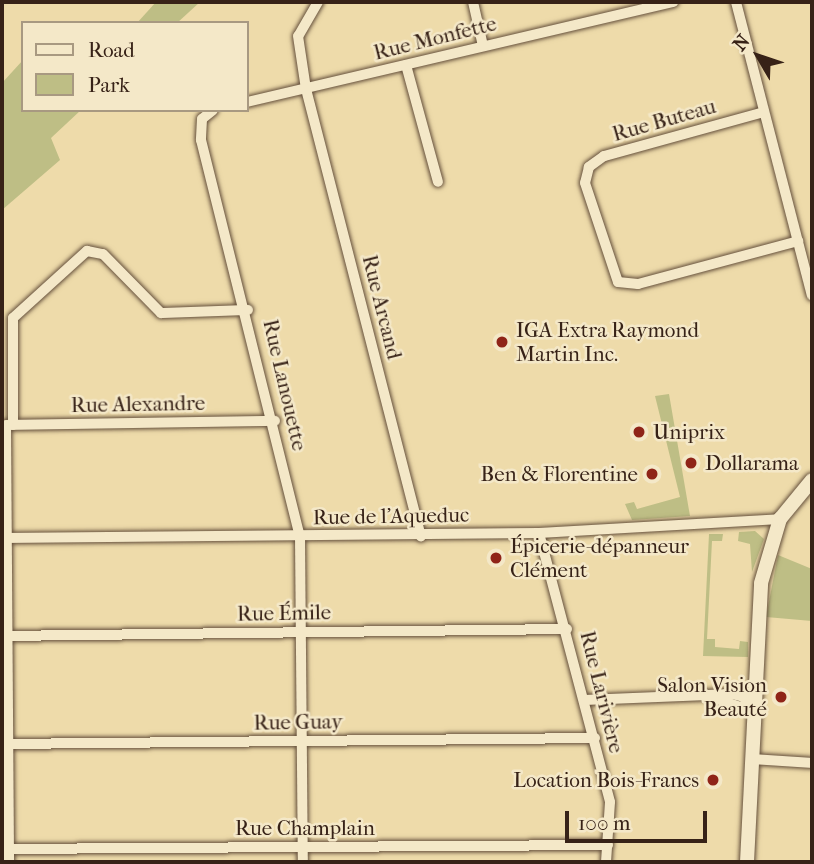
<!DOCTYPE html>
<meta charset="utf-8">
<style>
body{margin:0}
#map{position:relative;width:814px;height:864px;overflow:hidden;background:#eedbaa;font-family:"IM FELL French Canon",serif}
div>[style]{position:absolute}
[style*='--x']{left:calc(var(--x)*1px);top:calc(var(--y)*1px);width:calc(var(--w)*1px);rotate:calc(var(--a)*1deg)}
.green>*{inset:0;background:#bebe85}
.roads{filter:drop-shadow(0 0 2px #65503c) drop-shadow(0 0 2px #65503c)}
.street>*{height:10px;margin:-5px;padding:0 5px;transform-origin:5px;border-radius:5px;background:#f4e8c8}
.secondary>*{height:14px;margin:-7px;padding:0 7px;transform-origin:7px;border-radius:7px;background:#f4e8c8}
.dots>*{width:19px;height:19px;translate:-50% -50%;box-sizing:border-box;border:4px solid #f4e8c8;border-radius:50%}
span{translate:-50% -50%;white-space:nowrap;text-align:center;line-height:1.15;-webkit-text-stroke:5px #f4e8c8;paint-order:stroke}
.street-label{font-size:21px;color:#372217}
.poi-label{font-size:21px;color:#372217}
.left{translate:0 -50%;text-align:left}
.right{translate:-100% -50%;text-align:right}
.frame{position:absolute;inset:0;border:4px solid #372217;pointer-events:none}
.legend{position:absolute;left:21px;top:21px;width:228px;height:91px;box-sizing:border-box;background:#f4e8c8;border:2px solid #a89981;margin:0;padding:9px 12px;list-style:none;font-size:21px;color:#372217}
.legend li{display:flex;align-items:center;gap:14px;height:35px}
.legend b{width:35px;border:2px solid #a89981}
.north{position:absolute;left:723px;top:21px;width:70px;height:70px;-webkit-text-stroke:5px #f4e8c8;paint-order:stroke;rotate:309deg;font-size:19px;font-weight:700;line-height:28px;text-align:center;color:#372217}
.north::after{content:'';display:block;margin:auto;width:24px;height:32px;background:#372217;clip-path:polygon(50% 0,100% 100%,50% 72%,0 100%)}
.scale{position:absolute;left:565px;top:811px;width:142px;height:32px;box-sizing:border-box;border:4px solid #372217;border-top:0;padding-left:9px;font-size:21px;line-height:24px;white-space:nowrap;color:#372217;-webkit-text-stroke:5px #f4e8c8;paint-order:stroke}
</style>
<div id="map">
<div class="green">
<i style="clip-path:polygon(156px 2px,200px 2px,177px 23px,137px 23px)"></i>
<i style="clip-path:polygon(23px 60px,23px 110px,81px 110px,51px 138px,60px 160px,2px 210px,2px 83px)"></i>
<i style="clip-path:polygon(669px 394px,690px 516px,632px 520px,625px 504px,634px 502px,637px 509px,680px 497px,655px 396px)"></i>
<i style="clip-path:polygon(755px 531px,764px 539px,752px 572px,750px 544px,738px 541px,739px 532px)"></i>
<i style="clip-path:polygon(709px 534px,723px 534px,722px 541px,712px 541px,707px 639px,715px 639px,715px 647px,739px 649px,740px 641px,748px 642px,748px 657px,703px 656px)"></i>
<i style="clip-path:polygon(778px 555px,812px 569px,812px 621px,766px 617px)"></i>
</div>
<div class="roads">
<div class="street">
<i style="--x:318;--y:2;--w:39;--a:120"></i>
<i style="--x:298;--y:36;--w:54;--a:81.4"></i>
<i style="--x:306;--y:89;--w:462;--a:75.6"></i>
<i style="--x:473;--y:2;--w:45;--a:77.2"></i>
<i style="--x:736;--y:2;--w:303;--a:75.5"></i>
<i style="--x:406;--y:65;--w:121;--a:74.7"></i>
<i style="--x:247;--y:102;--w:438;--a:-13.2"></i>
<i style="--x:213;--y:110;--w:14;--a:141"></i>
<i style="--x:202;--y:119;--w:21;--a:93"></i>
<i style="--x:201;--y:140;--w:409;--a:76"></i>
<i style="--x:300;--y:537;--w:325;--a:89.5"></i>
<i style="--x:764;--y:112;--w:166;--a:164.6"></i>
<i style="--x:604;--y:156;--w:19;--a:144"></i>
<i style="--x:589;--y:167;--w:16;--a:104"></i>
<i style="--x:585;--y:183;--w:104;--a:71.6"></i>
<i style="--x:618;--y:282;--w:20;--a:6"></i>
<i style="--x:638;--y:284;--w:166;--a:-15"></i>
<i style="--x:6;--y:425;--w:437;--a:89.6"></i>
<i style="--x:8;--y:425;--w:267;--a:-0.9"></i>
<i style="--x:13;--y:425;--w:107;--a:-90"></i>
<i style="--x:13;--y:318;--w:100;--a:-42.2"></i>
<i style="--x:87;--y:251;--w:16;--a:11"></i>
<i style="--x:103;--y:254;--w:83;--a:45.5"></i>
<i style="--x:161;--y:313;--w:87;--a:-2"></i>
<i style="--x:539;--y:533;--w:278;--a:75.2"></i>
<i style="--x:610;--y:802;--w:60;--a:93.8"></i>
<i style="--x:2;--y:538;--w:537;--a:-0.53"></i>
<i style="--x:539;--y:533;--w:241;--a:-3.3"></i>
<i style="--x:2;--y:636;--w:565;--a:-0.71"></i>
<i style="--x:717;--y:699;--w:24;--a:19"></i>
<i style="--x:740;--y:707;--w:17;--a:-24"></i>
<i style="--x:584;--y:700;--w:148;--a:-2.3"></i>
<i style="--x:732;--y:694;--w:25;--a:14"></i>
<i style="--x:2;--y:744;--w:593;--a:-0.58"></i>
<i style="--x:753;--y:759;--w:59;--a:3.9"></i>
<i style="--x:2;--y:849;--w:606;--a:-0.38"></i>
</div>
<div class="secondary">
<i style="--x:747;--y:862;--w:279;--a:-87.1"></i>
<i style="--x:761;--y:583;--w:67;--a:-73.5"></i>
<i style="--x:780;--y:519;--w:50;--a:-50.6"></i>
</div>
</div>
<div class="dots">
<i style="left:502px;top:342px;background:#8f2418"></i>
<i style="left:639px;top:432px;background:#8f2418"></i>
<i style="left:691px;top:463px;background:#8f2418"></i>
<i style="left:652px;top:474px;background:#8f2418"></i>
<i style="left:496px;top:558px;background:#8f2418"></i>
<i style="left:781px;top:697px;background:#8f2418"></i>
<i style="left:713px;top:780px;background:#8f2418"></i>
</div>
<div class="street-label">
<span style="left:435px;top:38px;rotate:-14deg">Rue Monfette</span>
<span style="left:664px;top:120px;rotate:-16deg">Rue Buteau</span>
<span style="left:382px;top:307px;rotate:76deg">Rue Arcand</span>
<span style="left:285px;top:385px;rotate:77deg">Rue Lanouette</span>
<span style="left:138px;top:404px;rotate:-1deg">Rue Alexandre</span>
<span style="left:391px;top:516px;rotate:-1deg">Rue de l'Aqueduc</span>
<span style="left:284px;top:613px;rotate:-1deg">Rue Émile</span>
<span style="left:602px;top:692px;rotate:76deg">Rue Larivière</span>
<span style="left:298px;top:722px;rotate:-1deg">Rue Guay</span>
<span style="left:305px;top:828px">Rue Champlain</span>
</div>
<div class="poi-label">
<span class="left" style="left:516px;top:342px">IGA Extra Raymond<br>Martin Inc.</span>
<span class="left" style="left:653px;top:432px">Uniprix</span>
<span class="left" style="left:705px;top:463px">Dollarama</span>
<span class="right" style="left:638px;top:474px">Ben &amp; Florentine</span>
<span class="left" style="left:510px;top:558px">Épicerie-dépanneur<br>Clément</span>
<span class="right" style="left:767px;top:697px">Salon Vision<br>Beauté</span>
<span class="right" style="left:699px;top:780px">Location Bois-Francs</span>
</div>
<div class="frame"></div>
<ul class="legend">
<li><b style="height:9px;background:#f4e8c8"></b>Road</li>
<li><b style="height:19px;background:#bebe85"></b>Park</li>
</ul>
<div class="north">N</div>
<div class="scale">100 m</div>
</div>
